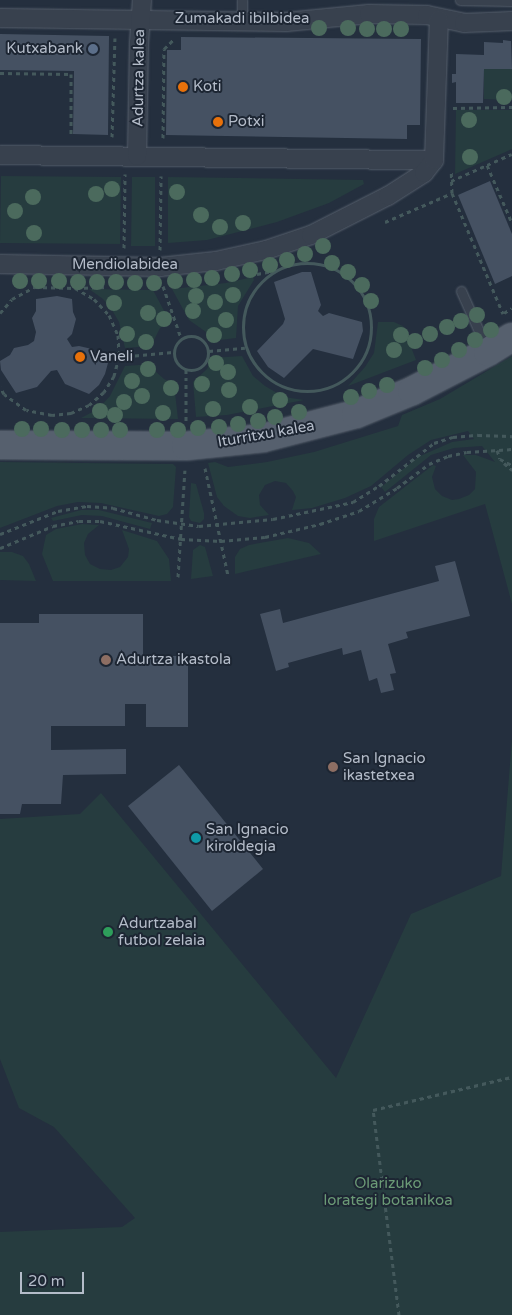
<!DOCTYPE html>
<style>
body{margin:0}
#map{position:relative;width:512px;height:1315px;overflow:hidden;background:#242f3e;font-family:"Varela Round",sans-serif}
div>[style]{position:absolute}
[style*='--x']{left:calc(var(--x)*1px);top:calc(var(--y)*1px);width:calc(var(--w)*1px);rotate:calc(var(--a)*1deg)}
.green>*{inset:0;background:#263c3f}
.building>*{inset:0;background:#455162}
.path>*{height:3px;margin-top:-1.5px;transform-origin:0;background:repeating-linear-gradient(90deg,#44595c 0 4px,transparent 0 8px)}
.path>.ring{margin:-1.5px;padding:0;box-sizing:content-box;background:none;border:3px solid #44595c;border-radius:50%}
.roads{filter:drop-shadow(0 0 1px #565f6c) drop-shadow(0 0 1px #565f6c)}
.lane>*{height:9px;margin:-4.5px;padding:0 4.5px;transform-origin:4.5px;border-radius:4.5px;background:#38414e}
.street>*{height:18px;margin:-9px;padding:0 9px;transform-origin:9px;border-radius:9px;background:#38414e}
.primary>*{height:28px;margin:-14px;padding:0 14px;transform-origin:14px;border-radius:14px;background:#56606e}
.trees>*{width:16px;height:16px;margin:-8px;border-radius:50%;background:#4b6a5d}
.dots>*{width:14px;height:14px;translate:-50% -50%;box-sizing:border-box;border:2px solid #1d2633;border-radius:50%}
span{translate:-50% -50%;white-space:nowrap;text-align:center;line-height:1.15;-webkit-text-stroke:4px #1d2633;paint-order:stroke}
.street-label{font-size:15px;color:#b4bcc9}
.poi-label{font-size:15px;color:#b4bcc9}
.right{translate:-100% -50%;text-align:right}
.left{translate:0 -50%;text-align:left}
.park-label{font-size:15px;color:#6b9a76}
.scale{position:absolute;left:20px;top:1272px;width:64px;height:22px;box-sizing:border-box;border:2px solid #b4bcc9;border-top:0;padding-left:6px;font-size:15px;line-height:18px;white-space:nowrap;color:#b4bcc9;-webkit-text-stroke:4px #1d2633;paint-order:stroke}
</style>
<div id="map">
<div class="green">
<i style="clip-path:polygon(484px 69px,512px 69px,512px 100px,484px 99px)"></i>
<i style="clip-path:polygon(456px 110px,512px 110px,512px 149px,455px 174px)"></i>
<i style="clip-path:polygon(1px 176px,121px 177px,120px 244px,0 243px)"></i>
<i style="clip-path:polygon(132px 177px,155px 177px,155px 246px,131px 246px)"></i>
<i style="clip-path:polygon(168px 177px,363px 180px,364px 184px,329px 203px,277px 222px,207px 240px,168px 243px)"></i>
<i style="clip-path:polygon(253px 277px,254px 280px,238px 306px,236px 338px,212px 341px,206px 332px,189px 320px,172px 289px,226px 283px)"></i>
<i style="clip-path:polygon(89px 289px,153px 290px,170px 322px,160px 328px,151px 346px,125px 348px,119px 322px,112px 310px,103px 299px)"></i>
<i style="clip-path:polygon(378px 322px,394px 322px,403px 326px,416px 360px,348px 386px,365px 367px,374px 353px)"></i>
<i style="clip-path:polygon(242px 356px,253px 376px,265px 386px,284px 397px,304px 400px,227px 415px,196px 417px,193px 382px,207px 369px,212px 358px)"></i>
<i style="clip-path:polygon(512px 356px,512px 604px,485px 504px,374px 541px,374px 519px,379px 507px,433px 465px,436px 466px,432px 477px,435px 489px,442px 496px,452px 500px,459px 499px,469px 495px,475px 489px,476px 472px,463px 455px,476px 455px,495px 462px,482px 446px,454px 448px,431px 455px,385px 492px,381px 487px,418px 457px,452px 442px,474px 439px,468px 431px,431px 440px,408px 455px,371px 486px,345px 498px,312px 508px,292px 510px,296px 497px,293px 491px,286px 483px,275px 481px,265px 485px,259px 495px,260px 505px,269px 515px,250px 518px,238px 516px,224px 506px,217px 497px,208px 463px,215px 462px,228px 467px,267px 462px,314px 452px,398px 426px,402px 415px,440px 399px)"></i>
<i style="clip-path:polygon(152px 364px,155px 371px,164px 379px,174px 384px,178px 419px,81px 418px,98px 409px,110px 396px,125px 366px)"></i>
<i style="clip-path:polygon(0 462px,173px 464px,176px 467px,173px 507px,167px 514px,159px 516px,101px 503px,78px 502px,57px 506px,0 528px)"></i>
<i style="clip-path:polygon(191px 483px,196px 484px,204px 513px,204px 519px,200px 523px,191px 521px,189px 517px)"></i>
<i style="clip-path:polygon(81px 510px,99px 510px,152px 523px,150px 529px,102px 516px,82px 515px,53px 521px,51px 518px)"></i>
<i style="clip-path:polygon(82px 524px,99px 525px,88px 534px,84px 543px,85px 555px,90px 564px,100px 569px,111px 570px,120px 567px,128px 557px,129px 549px,122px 530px,157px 541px,169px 559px,171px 581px,53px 581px,42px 554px,46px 535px,56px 529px)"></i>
<i style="clip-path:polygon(288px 538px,309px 543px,321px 554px,235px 574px,235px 557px,240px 549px,249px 545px)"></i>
<i style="clip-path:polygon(200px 545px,205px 547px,213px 576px,191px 579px,193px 550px)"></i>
<i style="clip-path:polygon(0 552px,12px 552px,23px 556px,29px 564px,36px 581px,0 580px)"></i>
<i style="clip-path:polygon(512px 739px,512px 1315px,0 1315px,0 1232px,122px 1227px,135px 1218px,54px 1127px,19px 1108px,0 1059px,0 819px,80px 814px,101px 793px,336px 1078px,411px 914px,501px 876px)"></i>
</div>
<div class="building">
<i style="clip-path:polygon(0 34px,109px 36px,108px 135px,73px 134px,74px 71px,0 70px)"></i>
<i style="clip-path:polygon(181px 37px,421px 39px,420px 125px,407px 125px,407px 139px,166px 135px,167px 50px,181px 50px)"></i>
<i style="clip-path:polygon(503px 40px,511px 41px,512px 69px,484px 69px,483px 103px,456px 103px,456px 82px,452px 83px,452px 74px,456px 74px,456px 54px,484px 55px,484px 42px,503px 43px)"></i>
<i style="clip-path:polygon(490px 181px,512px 234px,512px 276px,495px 284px,458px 195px)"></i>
<i style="clip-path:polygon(302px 272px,311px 272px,321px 305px,318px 311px,323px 316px,329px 313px,362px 322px,363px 331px,353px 359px,313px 349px,284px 378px,268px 367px,257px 351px,283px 324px,285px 319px,274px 282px)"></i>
<i style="clip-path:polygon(57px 296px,72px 299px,73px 312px,76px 319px,72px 334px,67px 339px,72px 347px,79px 346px,92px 349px,98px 357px,108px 363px,105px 374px,99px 385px,89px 394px,65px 384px,57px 370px,51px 371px,37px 387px,16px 393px,1px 370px,0 361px,10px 355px,14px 348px,28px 345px,34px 341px,36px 332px,32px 318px,36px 311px,36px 299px)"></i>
<i style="clip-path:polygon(455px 561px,470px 616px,406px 632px,408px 638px,388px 644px,396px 673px,390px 674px,394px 690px,381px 693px,377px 678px,369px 681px,361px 650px,343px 655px,342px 648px,288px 663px,289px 667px,276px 671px,260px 614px,280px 609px,283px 623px,439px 581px,435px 566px)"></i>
<i style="clip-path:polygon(39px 614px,143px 614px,143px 656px,188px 656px,188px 727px,146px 727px,146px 704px,125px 704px,125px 726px,51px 726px,51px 750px,126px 749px,126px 774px,63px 775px,61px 804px,22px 804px,20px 814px,0 814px,0 623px,39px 623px)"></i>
<i style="clip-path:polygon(179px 765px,263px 869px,212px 911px,128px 806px)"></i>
</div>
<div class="path">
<i style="--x:0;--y:73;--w:71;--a:0.8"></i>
<i style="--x:71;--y:74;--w:62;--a:90"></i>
<i style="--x:453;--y:108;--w:59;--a:-1"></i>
<i style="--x:112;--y:137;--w:99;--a:-88.3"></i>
<i style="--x:163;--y:138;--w:89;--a:-89.4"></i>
<i style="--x:164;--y:49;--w:14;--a:-45"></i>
<i style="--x:487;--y:165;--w:27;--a:-24"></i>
<i style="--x:451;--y:181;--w:39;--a:-24"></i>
<i style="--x:487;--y:165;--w:63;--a:66.7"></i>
<i style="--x:452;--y:193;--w:131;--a:67.1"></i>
<i style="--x:385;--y:222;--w:73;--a:-23.4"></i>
<i style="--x:452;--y:193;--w:23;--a:-92"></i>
<i style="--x:124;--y:248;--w:74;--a:-89.2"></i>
<i style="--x:160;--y:250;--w:74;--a:-89.2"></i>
<i class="ring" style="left:243px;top:263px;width:125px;height:125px"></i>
<i style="--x:257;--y:274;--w:16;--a:-11"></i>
<i style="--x:163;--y:286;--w:55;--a:70.9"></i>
<i style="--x:76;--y:288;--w:31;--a:-2"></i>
<i style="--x:0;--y:313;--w:18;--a:-49"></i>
<i style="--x:12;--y:299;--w:26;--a:-28"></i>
<i style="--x:35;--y:287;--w:40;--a:1.4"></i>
<i style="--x:75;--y:288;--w:22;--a:30"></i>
<i style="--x:94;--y:299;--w:22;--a:47"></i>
<i style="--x:109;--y:315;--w:22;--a:66"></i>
<i style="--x:118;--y:335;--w:22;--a:87"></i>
<i style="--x:119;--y:357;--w:20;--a:105"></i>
<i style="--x:114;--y:376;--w:19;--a:122"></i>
<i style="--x:104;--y:392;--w:20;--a:139"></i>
<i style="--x:89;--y:405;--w:20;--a:156"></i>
<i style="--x:71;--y:413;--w:19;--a:174"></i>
<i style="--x:52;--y:415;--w:26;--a:-169"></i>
<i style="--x:26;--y:410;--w:27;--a:-144"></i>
<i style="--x:4;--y:394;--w:8;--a:-120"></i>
<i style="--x:504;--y:313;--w:9;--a:-32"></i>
<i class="ring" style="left:174px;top:336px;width:31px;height:31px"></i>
<i style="--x:209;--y:351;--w:36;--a:-5"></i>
<i style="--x:119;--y:357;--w:54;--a:-5.3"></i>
<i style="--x:186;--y:369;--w:55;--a:90"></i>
<i style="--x:497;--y:450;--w:9;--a:72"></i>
<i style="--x:500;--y:459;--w:13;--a:27"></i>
<i style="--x:504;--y:463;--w:11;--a:41"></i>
<i style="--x:205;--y:468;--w:109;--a:77.9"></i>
<i style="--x:0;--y:534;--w:62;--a:-21.6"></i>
<i style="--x:58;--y:511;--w:29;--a:-10"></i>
<i style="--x:87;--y:506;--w:26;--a:4"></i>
<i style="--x:113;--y:508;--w:46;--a:15.3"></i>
<i style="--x:157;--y:520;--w:42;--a:8.1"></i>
<i style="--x:199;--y:526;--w:74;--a:-5.4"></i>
<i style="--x:273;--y:519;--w:82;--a:-12"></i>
<i style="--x:353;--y:502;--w:31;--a:-32"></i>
<i style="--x:379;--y:486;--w:70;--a:-38"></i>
<i style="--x:434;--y:443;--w:20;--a:-18"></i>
<i style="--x:453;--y:437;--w:25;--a:-5"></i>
<i style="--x:478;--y:435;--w:34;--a:2"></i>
<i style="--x:0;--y:548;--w:57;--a:-22.5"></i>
<i style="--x:53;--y:526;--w:26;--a:-11"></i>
<i style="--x:79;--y:521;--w:21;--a:0"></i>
<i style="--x:100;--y:521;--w:83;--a:12.5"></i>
<i style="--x:181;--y:539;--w:40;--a:2.9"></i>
<i style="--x:221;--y:541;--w:44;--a:-5.2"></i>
<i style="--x:265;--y:537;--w:57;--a:-13.3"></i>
<i style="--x:320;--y:524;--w:41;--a:-18.4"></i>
<i style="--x:359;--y:511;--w:44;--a:-31.2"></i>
<i style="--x:397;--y:488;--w:40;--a:-37"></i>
<i style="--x:429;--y:464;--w:21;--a:-23"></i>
<i style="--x:448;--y:456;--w:19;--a:-12"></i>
<i style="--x:467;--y:452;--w:45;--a:-3.8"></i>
<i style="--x:178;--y:577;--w:107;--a:-86.3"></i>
<i style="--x:399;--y:1315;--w:207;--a:-97.2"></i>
<i style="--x:373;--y:1110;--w:143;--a:-13.4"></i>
</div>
<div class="roads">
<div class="lane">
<i style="--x:460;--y:0;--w:52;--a:1.1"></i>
<i style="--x:242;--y:21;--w:21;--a:-90"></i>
<i style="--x:461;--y:291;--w:64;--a:65.9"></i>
</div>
<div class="street">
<i style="--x:0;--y:18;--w:286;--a:0.8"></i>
<i style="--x:286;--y:22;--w:83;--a:-5.5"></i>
<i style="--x:369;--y:14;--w:58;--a:1"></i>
<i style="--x:427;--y:15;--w:38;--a:12"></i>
<i style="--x:464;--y:23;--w:48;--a:-2.4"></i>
<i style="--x:0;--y:155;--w:434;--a:0.7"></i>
<i style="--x:137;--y:156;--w:113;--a:-89"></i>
<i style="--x:139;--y:43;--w:43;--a:-86"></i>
<i style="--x:0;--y:264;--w:160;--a:1.1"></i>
<i style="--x:160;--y:267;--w:56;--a:-6.1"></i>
<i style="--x:216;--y:261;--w:51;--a:-12.4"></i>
<i style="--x:266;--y:250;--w:47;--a:-18.4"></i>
<i style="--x:311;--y:235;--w:86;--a:-26.9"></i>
<i style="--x:388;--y:196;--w:43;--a:-32.6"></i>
<i style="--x:424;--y:173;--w:16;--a:-52"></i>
<i style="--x:434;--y:160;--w:141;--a:-88"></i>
</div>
<div class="primary">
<i style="--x:0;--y:445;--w:186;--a:0.3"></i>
<i style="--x:186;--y:446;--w:77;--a:-5.9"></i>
<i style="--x:263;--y:438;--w:96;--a:-14.5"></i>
<i style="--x:356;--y:414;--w:61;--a:-22.3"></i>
<i style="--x:412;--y:391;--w:85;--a:-27.2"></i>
<i style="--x:488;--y:352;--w:28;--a:-32"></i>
</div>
</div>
<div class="trees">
<i style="left:319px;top:28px"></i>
<i style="left:348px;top:28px"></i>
<i style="left:367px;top:29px"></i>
<i style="left:384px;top:29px"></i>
<i style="left:401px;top:29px"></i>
<i style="left:504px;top:97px"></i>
<i style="left:469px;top:120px"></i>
<i style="left:470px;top:157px"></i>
<i style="left:112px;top:189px"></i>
<i style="left:177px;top:192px"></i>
<i style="left:96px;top:194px"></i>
<i style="left:33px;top:197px"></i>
<i style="left:15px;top:211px"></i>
<i style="left:201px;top:215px"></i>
<i style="left:243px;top:223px"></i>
<i style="left:220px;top:227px"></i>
<i style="left:34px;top:233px"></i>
<i style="left:323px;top:246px"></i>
<i style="left:305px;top:254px"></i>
<i style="left:287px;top:260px"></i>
<i style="left:332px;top:263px"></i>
<i style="left:270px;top:265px"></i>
<i style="left:250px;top:270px"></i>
<i style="left:348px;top:272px"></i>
<i style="left:232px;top:274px"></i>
<i style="left:212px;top:278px"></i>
<i style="left:194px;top:280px"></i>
<i style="left:20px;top:281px"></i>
<i style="left:39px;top:281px"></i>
<i style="left:59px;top:281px"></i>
<i style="left:175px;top:281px"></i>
<i style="left:78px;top:282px"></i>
<i style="left:97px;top:282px"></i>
<i style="left:116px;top:282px"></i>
<i style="left:135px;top:283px"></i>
<i style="left:154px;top:283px"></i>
<i style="left:362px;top:285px"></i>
<i style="left:233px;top:295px"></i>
<i style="left:196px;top:296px"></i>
<i style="left:371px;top:301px"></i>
<i style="left:215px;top:302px"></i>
<i style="left:114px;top:303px"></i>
<i style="left:193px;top:311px"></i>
<i style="left:148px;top:313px"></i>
<i style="left:477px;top:315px"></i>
<i style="left:164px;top:319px"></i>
<i style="left:226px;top:320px"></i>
<i style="left:461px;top:321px"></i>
<i style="left:447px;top:327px"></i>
<i style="left:491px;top:330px"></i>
<i style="left:127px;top:334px"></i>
<i style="left:430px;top:334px"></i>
<i style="left:214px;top:335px"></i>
<i style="left:401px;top:335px"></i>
<i style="left:475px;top:340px"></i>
<i style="left:415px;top:341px"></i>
<i style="left:146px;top:342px"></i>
<i style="left:394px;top:350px"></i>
<i style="left:459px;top:350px"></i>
<i style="left:442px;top:360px"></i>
<i style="left:216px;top:363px"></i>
<i style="left:425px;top:368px"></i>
<i style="left:148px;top:369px"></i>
<i style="left:228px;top:372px"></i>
<i style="left:132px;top:381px"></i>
<i style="left:202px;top:384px"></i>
<i style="left:387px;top:385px"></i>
<i style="left:171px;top:388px"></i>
<i style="left:229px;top:390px"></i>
<i style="left:369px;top:391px"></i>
<i style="left:142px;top:396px"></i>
<i style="left:351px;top:397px"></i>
<i style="left:280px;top:400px"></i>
<i style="left:124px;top:402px"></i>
<i style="left:250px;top:407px"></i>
<i style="left:213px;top:409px"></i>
<i style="left:100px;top:411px"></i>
<i style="left:299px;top:412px"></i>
<i style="left:163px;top:413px"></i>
<i style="left:115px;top:415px"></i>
<i style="left:275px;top:417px"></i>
<i style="left:258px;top:421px"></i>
<i style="left:238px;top:424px"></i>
<i style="left:219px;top:427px"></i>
<i style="left:198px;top:428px"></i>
<i style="left:22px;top:429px"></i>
<i style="left:41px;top:429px"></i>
<i style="left:62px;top:430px"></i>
<i style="left:82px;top:430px"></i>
<i style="left:101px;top:430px"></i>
<i style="left:120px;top:430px"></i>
<i style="left:157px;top:430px"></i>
<i style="left:178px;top:430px"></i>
</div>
<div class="dots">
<i style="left:93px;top:49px;background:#5c6f8a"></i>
<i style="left:183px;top:87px;background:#e8710a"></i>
<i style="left:218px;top:122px;background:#e8710a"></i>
<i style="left:80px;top:357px;background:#e8710a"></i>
<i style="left:106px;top:660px;background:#8d6e63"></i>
<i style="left:333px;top:767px;background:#8d6e63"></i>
<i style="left:196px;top:838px;background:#0f9aa8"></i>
<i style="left:108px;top:932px;background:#2e9e5b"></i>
</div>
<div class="street-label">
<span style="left:242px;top:19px">Zumakadi ibilbidea</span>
<span style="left:139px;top:78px;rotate:-89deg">Adurtza kalea</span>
<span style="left:125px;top:265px">Mendiolabidea</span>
<span style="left:266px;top:434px;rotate:-10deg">Iturritxu kalea</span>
</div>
<div class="poi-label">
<span class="right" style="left:83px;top:49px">Kutxabank</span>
<span class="left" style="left:193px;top:87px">Koti</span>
<span class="left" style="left:228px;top:122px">Potxi</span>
<span class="left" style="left:90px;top:357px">Vaneli</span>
<span class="left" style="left:116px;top:660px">Adurtza ikastola</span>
<span class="left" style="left:343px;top:767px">San Ignacio<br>ikastetxea</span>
<span class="left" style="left:206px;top:838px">San Ignacio<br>kiroldegia</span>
<span class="left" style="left:118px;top:932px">Adurtzabal<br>futbol zelaia</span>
</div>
<div class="park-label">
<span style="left:388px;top:1192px">Olarizuko<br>lorategi botanikoa</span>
</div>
<div class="scale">20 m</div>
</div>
